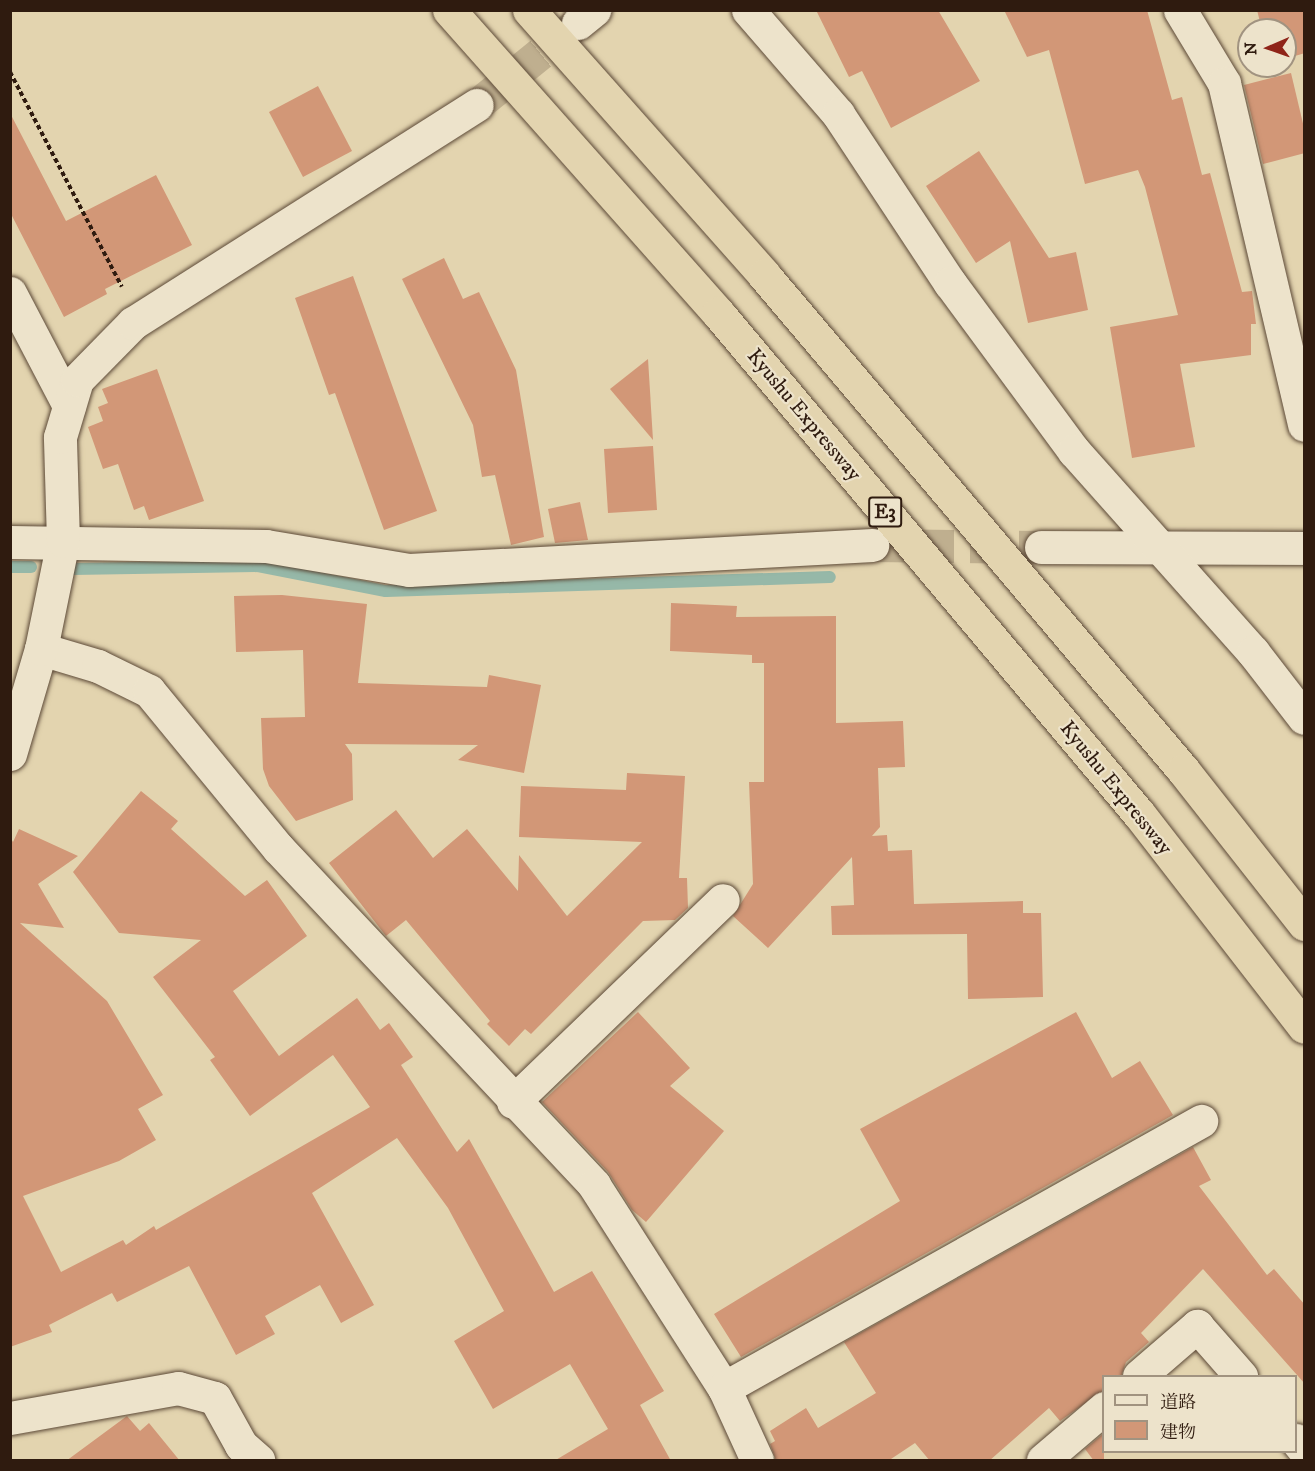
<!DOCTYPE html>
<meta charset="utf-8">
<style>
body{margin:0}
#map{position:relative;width:1315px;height:1471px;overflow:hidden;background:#e3d4af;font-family:"IM FELL DW Pica","Noto Serif JP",serif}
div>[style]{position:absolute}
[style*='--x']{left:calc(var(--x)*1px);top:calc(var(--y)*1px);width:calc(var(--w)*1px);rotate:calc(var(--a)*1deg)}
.stream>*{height:12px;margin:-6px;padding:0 6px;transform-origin:6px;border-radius:6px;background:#96b8a8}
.building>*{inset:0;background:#d29777}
.street-tunnel>*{height:33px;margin-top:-16.5px;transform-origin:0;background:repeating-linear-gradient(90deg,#bfaf8f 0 33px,transparent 0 49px)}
.path>*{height:4px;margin-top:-2px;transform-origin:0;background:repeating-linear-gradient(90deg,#2f1b0f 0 4.5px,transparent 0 7.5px)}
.roads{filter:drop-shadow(0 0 2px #5c4937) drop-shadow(0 0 2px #5c4937)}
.street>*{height:33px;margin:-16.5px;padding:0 16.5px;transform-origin:16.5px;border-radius:16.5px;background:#ede3cb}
.secondary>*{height:33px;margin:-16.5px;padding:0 16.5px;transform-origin:16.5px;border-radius:16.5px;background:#ede3cb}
.highway>*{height:33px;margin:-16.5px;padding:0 16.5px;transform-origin:16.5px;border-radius:16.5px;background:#e3d4af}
span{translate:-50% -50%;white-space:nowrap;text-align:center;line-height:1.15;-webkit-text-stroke:4.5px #ede3cb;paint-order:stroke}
.shield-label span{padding:2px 4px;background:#ede3cb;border:2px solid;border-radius:4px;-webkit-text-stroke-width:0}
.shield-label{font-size:20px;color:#2f1b0f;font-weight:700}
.street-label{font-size:21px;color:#2f1b0f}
.frame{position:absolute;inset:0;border:12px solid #2f1b0f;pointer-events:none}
.legend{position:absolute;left:1102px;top:1375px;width:195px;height:78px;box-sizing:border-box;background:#ede3cb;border:2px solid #a19380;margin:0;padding:8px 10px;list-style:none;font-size:18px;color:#2f1b0f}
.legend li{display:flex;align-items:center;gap:12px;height:30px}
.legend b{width:30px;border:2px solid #a19380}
.north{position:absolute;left:1237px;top:18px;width:60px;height:60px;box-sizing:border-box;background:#ede3cb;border:2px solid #a19380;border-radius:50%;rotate:268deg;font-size:16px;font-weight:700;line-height:24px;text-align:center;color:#2f1b0f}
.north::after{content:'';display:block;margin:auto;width:21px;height:27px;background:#8f2418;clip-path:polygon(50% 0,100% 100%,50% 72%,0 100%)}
</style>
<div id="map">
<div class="stream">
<i style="--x:10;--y:567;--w:21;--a:0"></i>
<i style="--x:72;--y:569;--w:186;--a:-0.9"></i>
<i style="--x:258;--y:566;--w:130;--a:11.1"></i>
<i style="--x:386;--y:591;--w:444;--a:-1.8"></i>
</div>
<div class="building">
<i style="clip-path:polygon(816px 10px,938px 10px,980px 81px,891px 128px,862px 71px,849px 77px)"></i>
<i style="clip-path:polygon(1004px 10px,1147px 10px,1172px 100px,1182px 97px,1202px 175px,1210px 173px,1242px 292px,1252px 291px,1256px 324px,1251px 324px,1251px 355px,1180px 364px,1195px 447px,1132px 458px,1110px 327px,1178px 315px,1145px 187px,1138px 170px,1085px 184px,1049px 50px,1027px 57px)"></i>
<i style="clip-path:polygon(1257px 10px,1305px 10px,1305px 53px,1285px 59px,1285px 30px,1262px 30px)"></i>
<i style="clip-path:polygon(1291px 73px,1305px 132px,1305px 153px,1263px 164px,1244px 85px)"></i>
<i style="clip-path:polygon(318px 86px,352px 151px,303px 177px,269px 112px)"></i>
<i style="clip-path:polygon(10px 113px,66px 221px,156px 175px,192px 245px,105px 289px,107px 294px,64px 317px,10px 212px)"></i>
<i style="clip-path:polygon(979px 151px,1049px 258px,1076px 252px,1088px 310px,1028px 323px,1010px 241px,976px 263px,926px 186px)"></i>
<i style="clip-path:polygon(444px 258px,463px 299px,479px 292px,516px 370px,544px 537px,511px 545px,495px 475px,482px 477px,473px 425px,402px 279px)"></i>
<i style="clip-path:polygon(353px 276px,437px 511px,384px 530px,335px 393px,329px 395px,295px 298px)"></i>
<i style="clip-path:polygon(648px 359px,653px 440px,610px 389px)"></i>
<i style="clip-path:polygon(157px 369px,204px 501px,149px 520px,144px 506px,134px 510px,118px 464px,103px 469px,88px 427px,103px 421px,98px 407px,108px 403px,102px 389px)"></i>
<i style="clip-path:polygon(653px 446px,657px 510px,608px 513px,604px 449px)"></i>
<i style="clip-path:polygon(580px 502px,588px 540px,555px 543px,548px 509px)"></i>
<i style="clip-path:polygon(282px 595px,367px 604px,358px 683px,487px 687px,489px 675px,541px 685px,524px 773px,458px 760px,478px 745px,345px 744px,352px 754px,353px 800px,296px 821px,269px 786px,263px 769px,261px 718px,305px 717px,303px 650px,236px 652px,234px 596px)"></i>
<i style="clip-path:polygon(671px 603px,737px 606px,736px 617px,836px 616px,836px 723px,903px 721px,905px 767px,878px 768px,880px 827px,872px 836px,887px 835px,888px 851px,912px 850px,914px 904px,1023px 901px,1023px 913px,1041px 913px,1043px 997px,968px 999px,967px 934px,832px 935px,831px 906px,854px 905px,852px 857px,768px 948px,733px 916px,753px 884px,749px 782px,764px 782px,764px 663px,752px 663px,752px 655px,670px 651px)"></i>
<i style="clip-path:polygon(627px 773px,685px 776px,679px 878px,687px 878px,688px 908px,675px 920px,643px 921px,531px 1034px,525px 1029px,509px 1046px,487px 1024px,490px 1021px,406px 920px,386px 936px,329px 863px,396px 810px,433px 858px,467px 829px,518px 891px,519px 855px,567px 916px,642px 842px,519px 837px,521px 786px,626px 790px)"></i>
<i style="clip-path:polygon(141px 791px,178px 821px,171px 829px,245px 896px,267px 880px,307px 936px,233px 991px,279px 1056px,357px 998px,380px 1030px,389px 1023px,413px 1057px,401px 1065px,457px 1152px,469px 1139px,554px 1292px,592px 1271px,664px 1391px,640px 1405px,671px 1461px,554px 1461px,608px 1429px,570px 1364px,493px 1409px,454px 1341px,504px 1311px,448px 1208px,397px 1138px,312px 1193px,374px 1305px,341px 1323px,320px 1285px,265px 1316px,275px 1334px,236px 1355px,189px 1266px,117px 1302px,112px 1293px,49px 1325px,52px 1332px,10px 1347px,10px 837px,13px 842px,19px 829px,78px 856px,38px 884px,64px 928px,20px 923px,107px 1001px,163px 1095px,138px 1109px,156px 1140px,119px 1161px,23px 1196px,61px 1272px,123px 1240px,126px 1245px,154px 1226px,156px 1230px,370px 1107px,333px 1055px,250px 1116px,210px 1060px,215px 1057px,153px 977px,201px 940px,119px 933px,73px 872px)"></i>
<i style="clip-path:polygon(638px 1012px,690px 1068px,670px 1086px,724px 1131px,646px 1222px,632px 1210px,608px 1172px,542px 1102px)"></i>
<i style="clip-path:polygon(1076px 1012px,1112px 1078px,1140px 1061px,1173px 1115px,741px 1357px,714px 1314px,900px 1201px,860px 1129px)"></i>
<i style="clip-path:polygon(1193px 1147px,1211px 1180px,1199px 1186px,1267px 1275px,1274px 1269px,1305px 1305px,1305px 1384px,1203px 1269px,1141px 1333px,1149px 1342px,1126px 1362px,1121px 1377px,1104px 1377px,1104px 1390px,1060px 1421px,1049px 1408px,989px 1461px,930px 1461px,915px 1443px,888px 1461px,776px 1461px,770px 1444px,775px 1441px,770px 1431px,806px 1408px,818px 1428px,876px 1393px,844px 1342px)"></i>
<i style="clip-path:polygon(127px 1416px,140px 1431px,149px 1423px,180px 1461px,66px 1461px)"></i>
<i style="clip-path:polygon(1104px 1433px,1104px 1461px,1094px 1461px,1085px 1449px)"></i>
</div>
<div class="street-tunnel">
<i style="--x:477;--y:105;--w:130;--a:-39.1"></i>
<i style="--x:872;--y:545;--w:169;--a:0.7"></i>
</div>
<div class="path">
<i style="--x:10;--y:72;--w:242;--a:62.5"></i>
</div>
<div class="roads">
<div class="street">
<i style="--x:1180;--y:10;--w:85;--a:58.9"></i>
<i style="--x:1224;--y:83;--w:351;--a:76.8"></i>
<i style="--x:578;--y:23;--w:21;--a:-39"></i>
<i style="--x:10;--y:293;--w:127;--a:62.4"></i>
<i style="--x:10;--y:542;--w:256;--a:0.9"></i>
<i style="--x:266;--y:546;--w:145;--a:9.5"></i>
<i style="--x:409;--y:570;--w:464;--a:-3.1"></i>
<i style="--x:1041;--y:547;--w:263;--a:0.2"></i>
<i style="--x:41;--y:649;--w:59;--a:16.6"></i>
<i style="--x:98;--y:666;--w:57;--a:26.1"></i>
<i style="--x:149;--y:691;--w:203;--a:50.6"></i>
<i style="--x:278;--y:848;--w:462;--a:46.8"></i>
<i style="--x:594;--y:1185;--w:241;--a:57.4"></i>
<i style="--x:724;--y:1388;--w:79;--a:65.4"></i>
<i style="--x:10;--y:754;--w:109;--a:-73.6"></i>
<i style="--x:41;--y:649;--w:110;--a:-78.5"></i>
<i style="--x:63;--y:541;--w:104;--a:-91.7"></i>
<i style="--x:60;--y:437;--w:59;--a:-73.4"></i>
<i style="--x:77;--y:380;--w:80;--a:-45.5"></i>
<i style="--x:133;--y:323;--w:407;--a:-32.4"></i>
<i style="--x:513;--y:1102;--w:291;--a:-43.9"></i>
<i style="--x:1139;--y:1376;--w:77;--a:-40.8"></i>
<i style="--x:1197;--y:1326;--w:67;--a:48.7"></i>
<i style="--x:724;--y:1388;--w:547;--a:-29.24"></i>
<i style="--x:10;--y:1418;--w:171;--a:-10.1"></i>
<i style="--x:178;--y:1388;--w:38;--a:15"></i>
<i style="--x:215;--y:1398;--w:54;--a:61"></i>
<i style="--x:241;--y:1445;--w:23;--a:41"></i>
<i style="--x:1296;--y:1440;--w:13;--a:51"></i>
<i style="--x:1043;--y:1460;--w:80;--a:-40.4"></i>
</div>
<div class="secondary">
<i style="--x:748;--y:10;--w:138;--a:49.1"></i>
<i style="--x:838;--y:114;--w:203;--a:56.5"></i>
<i style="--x:950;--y:283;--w:209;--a:53.6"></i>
<i style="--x:1074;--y:451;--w:269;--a:48.3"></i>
<i style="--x:1253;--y:652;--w:83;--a:52.3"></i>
</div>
<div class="highway">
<i style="--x:449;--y:10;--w:405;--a:48.4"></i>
<i style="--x:718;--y:313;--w:654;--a:49.96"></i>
<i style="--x:1139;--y:814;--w:269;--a:52.2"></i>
<i style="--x:529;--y:10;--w:354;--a:48.4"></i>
<i style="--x:764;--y:275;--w:649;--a:49.75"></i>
<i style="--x:1183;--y:770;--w:196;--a:51.8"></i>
</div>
</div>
<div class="shield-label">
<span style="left:885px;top:512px">E3</span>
</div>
<div class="street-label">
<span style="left:804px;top:415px;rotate:50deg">Kyushu Expressway</span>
<span style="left:1116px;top:788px;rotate:51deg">Kyushu Expressway</span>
</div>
<div class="frame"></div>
<ul class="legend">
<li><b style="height:8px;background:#ede3cb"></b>道路</li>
<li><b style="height:16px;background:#d29777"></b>建物</li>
</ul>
<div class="north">N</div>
</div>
